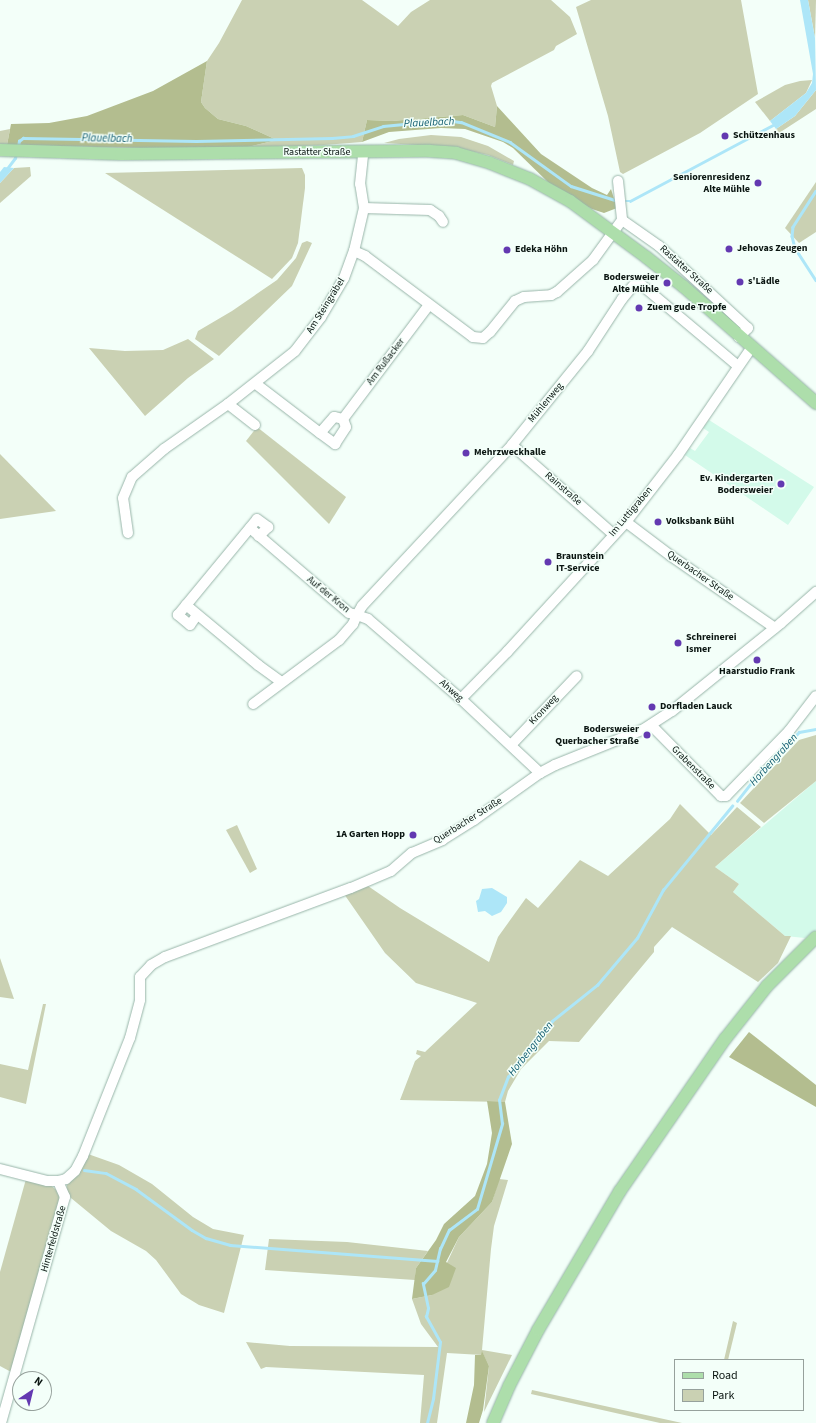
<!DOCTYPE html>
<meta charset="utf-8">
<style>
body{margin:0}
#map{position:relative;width:816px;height:1423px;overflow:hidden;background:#f3fff9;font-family:"Source Sans 3",sans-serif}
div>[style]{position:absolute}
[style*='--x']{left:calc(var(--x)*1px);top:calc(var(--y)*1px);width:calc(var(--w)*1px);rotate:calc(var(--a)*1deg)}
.built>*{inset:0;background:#d3faea}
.green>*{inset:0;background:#cad1b3}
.forest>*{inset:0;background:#b3bd8f}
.water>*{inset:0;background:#ade6f8}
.stream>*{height:2.5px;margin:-1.25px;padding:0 1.25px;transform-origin:1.25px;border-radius:1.25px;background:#ade6f8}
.roads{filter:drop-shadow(0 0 1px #98b5a9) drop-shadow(0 0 1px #98b5a9)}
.minor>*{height:10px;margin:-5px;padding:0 5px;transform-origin:5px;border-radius:5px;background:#fff}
.major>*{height:12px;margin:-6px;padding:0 6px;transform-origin:6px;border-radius:6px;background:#addeab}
.dots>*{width:11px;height:11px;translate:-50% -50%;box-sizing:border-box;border:2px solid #f3fff9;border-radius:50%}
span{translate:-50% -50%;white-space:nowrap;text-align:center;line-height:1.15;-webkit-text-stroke:3px #f3fff9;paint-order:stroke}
.poi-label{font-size:10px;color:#0a1511;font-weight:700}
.left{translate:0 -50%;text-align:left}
.right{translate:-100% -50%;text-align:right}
.street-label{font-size:10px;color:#0a1511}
.water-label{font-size:11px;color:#105c6f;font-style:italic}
.legend{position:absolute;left:674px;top:1359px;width:130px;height:52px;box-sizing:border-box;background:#f3fff9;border:1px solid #96a19c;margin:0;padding:5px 7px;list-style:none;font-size:12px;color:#0a1511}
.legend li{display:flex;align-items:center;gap:8px;height:20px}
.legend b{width:20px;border:1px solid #96a19c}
.north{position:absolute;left:12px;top:1371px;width:40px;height:40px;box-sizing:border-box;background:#f3fff9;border:1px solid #96a19c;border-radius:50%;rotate:35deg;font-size:11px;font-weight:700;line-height:16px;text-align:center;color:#0a1511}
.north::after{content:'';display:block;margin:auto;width:14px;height:18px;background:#6339b1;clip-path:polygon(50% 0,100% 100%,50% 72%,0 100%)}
</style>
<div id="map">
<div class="built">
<i style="clip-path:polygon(709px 420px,814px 487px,788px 525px,685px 455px,690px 448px,695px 451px,709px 432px,703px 428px)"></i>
<i style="clip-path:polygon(816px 781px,816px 930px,805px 938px,785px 936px,733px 892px,739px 884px,715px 867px)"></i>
</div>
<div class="green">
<i style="clip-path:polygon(242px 0,362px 0,398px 26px,411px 12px,430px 0,551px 0,570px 17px,577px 34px,556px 46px,554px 50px,492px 83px,491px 86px,497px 106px,495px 127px,463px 115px,392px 121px,367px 120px,362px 142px,324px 145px,244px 148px,277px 140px,246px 126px,218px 119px,205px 108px,201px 102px,207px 61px,219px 43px)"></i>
<i style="clip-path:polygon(591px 0,741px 0,758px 94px,700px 133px,623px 174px,620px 172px,608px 116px,576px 7px)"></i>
<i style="clip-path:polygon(808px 0,816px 0,815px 38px)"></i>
<i style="clip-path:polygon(812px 80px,806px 93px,770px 121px,755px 102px,785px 85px,800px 81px)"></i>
<i style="clip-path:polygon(816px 90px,816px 109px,779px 133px,776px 129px,795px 116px)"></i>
<i style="clip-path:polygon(10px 129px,7px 145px,0 144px,0 131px)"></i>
<i style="clip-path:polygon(431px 135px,461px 137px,488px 146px,514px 161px,513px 165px,488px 155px,452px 147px,384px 143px,399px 139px)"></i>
<i style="clip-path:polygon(30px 167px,31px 176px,0 203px,0 183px,14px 168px)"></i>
<i style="clip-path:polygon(302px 168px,305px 175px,305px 188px,298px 243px,292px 258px,272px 279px,105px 173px)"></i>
<i style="clip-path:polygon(816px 182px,816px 232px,799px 243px,785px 228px)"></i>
<i style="clip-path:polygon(307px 241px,312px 243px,292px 286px,220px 355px,219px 356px,195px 339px,198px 331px,232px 311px,277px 280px,296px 258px,302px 243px)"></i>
<i style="clip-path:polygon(188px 339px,214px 359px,188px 378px,145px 416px,89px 348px,125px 351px,163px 350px)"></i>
<i style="clip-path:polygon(257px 427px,346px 497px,329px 524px,246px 441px)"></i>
<i style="clip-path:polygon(0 454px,56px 511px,0 519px)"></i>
<i style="clip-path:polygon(816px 735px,816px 781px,764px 823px,740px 803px,799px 740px)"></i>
<i style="clip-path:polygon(680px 804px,711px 835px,737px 807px,761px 827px,715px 867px,739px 884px,733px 892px,785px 936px,791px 936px,778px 963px,758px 982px,672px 927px,654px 947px,654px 952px,579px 1042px,549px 1041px,521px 1069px,508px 1091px,505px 1102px,400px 1100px,415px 1061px,421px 1056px,416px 1054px,417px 1050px,425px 1052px,477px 1003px,416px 983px,385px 953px,344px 894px,368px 886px,400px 908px,489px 962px,498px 937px,526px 898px,538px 908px,580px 860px,608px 876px,670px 819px)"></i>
<i style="clip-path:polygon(237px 825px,257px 869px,250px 873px,226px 830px)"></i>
<i style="clip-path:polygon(0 958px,14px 999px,0 997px)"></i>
<i style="clip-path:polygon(43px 1004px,46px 1004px,26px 1104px,0 1097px,0 1064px,28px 1070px)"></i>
<i style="clip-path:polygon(88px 1154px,119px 1165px,152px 1184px,193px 1217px,213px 1229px,244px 1235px,224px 1313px,199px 1305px,181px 1294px,156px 1260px,146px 1251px,111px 1231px,71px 1198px,66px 1189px,68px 1182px)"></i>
<i style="clip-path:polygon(26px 1179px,50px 1185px,58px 1191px,61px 1201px,13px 1373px,0 1366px,0 1272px)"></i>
<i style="clip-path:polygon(499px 1179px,508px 1180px,494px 1226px,491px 1249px,482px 1350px,512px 1355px,484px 1412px,489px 1366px,482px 1352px,482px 1355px,447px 1353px,437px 1423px,420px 1423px,424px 1375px,266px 1367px,261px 1369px,246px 1342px,290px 1346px,438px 1347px,421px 1324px,412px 1299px,432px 1295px,459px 1237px,492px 1202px)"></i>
<i style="clip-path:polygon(269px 1239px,347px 1242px,428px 1251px,416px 1268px,415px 1280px,265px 1270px)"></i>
<i style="clip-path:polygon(733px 1321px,737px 1323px,728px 1360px,724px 1360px)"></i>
<i style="clip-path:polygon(532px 1390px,682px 1423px,660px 1423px,531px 1394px)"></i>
</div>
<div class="forest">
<i style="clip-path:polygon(207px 61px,201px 102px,205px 108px,218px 119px,246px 126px,277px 140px,244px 148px,188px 149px,7px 145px,11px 124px,49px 123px,87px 116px,153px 91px)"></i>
<i style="clip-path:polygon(497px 106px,541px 154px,592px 188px,607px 195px,611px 189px,617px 208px,604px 213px,592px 209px,552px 186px,513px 148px,503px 142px,465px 129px,441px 128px,389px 132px,362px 142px,367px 120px,392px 121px,463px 115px,495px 127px)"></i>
<i style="clip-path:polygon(749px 1032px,816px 1085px,816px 1107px,729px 1057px)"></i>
<i style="clip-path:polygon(487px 1101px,505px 1102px,512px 1144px,492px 1202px,459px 1237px,446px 1262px,456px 1268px,449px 1287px,432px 1295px,412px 1299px,416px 1268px,436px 1240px,444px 1224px,475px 1196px,487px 1164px,492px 1133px)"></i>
<i style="clip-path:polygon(482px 1351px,489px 1366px,483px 1410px,479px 1423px,466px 1423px,474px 1385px,475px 1355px,481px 1355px)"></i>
</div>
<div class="water">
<i style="clip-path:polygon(800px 0,808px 0,815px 38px,816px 90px,795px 116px,776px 129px,770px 121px,806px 93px,812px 83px,813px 74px)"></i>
<i style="clip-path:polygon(4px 167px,14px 168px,0 183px,0 172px)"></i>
<i style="clip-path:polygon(492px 888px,507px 897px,507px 903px,501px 912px,492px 916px,485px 911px,478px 912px,476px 901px,479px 899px,482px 889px)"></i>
</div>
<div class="stream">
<i style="--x:18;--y:147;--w:6;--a:-81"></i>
<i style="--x:19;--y:141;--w:5;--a:-37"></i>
<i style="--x:23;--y:138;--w:173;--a:1"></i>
<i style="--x:196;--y:141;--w:136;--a:-1.3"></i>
<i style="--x:332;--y:138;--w:21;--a:-5"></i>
<i style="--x:353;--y:136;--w:32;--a:-18"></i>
<i style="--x:383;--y:126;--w:63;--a:-5.4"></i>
<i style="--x:446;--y:120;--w:15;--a:8"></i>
<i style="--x:461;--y:122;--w:53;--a:22.2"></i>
<i style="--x:510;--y:142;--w:75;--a:35.8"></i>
<i style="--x:571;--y:186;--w:49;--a:17.7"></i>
<i style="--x:6;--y:170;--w:15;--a:-53"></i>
<i style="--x:15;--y:158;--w:4;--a:-76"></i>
<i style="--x:816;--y:191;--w:43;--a:122.6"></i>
<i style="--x:793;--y:227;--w:9;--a:96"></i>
<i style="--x:792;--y:236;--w:12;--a:76"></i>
<i style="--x:795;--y:248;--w:38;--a:57"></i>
<i style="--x:623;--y:201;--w:7;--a:0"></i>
<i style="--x:630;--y:201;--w:164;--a:-28"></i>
<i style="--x:737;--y:801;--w:31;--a:-52"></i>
<i style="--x:756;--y:777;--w:62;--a:-46.3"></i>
<i style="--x:799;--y:732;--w:17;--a:-10"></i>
<i style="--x:84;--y:1170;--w:22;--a:8"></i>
<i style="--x:106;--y:1173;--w:34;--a:28"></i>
<i style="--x:136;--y:1189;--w:69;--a:36.2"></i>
<i style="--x:192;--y:1230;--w:16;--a:30"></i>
<i style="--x:206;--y:1238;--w:25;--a:16"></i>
<i style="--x:230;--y:1245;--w:208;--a:4.4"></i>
<i style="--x:427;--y:1423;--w:25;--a:-76"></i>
<i style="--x:433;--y:1399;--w:57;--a:-83"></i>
<i style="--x:440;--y:1342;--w:29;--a:-119"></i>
<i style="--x:426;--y:1317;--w:9;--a:-77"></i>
<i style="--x:428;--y:1308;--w:25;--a:-102"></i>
<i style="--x:423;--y:1284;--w:18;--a:-49"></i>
<i style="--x:435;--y:1270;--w:22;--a:-77"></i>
<i style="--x:440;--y:1249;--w:21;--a:-65"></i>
<i style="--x:449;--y:1230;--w:35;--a:-37"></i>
<i style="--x:477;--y:1209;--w:89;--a:-73.6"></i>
<i style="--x:502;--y:1124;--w:24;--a:-97"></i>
<i style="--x:499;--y:1100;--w:25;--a:-69"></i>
<i style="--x:508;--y:1077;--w:71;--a:-51.8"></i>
<i style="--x:552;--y:1021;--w:58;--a:-38.7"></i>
<i style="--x:597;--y:985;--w:62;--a:-49.6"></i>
<i style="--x:637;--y:938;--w:55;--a:-61.6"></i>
<i style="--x:663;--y:890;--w:109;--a:-50.6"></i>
</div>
<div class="roads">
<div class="minor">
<i style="--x:618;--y:181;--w:39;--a:84"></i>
<i style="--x:364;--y:208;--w:66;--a:1.7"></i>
<i style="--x:430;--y:210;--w:11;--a:34"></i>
<i style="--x:439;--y:216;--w:7;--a:56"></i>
<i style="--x:622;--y:220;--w:45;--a:35.1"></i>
<i style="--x:659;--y:246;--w:121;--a:42.7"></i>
<i style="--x:748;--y:328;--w:13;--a:135"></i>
<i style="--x:354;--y:251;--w:12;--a:24"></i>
<i style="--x:365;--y:256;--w:135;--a:36.9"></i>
<i style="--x:473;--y:337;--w:10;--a:6"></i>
<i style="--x:483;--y:338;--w:9;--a:-41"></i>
<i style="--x:490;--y:332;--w:40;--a:-51"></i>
<i style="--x:515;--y:301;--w:10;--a:-24"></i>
<i style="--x:524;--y:297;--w:27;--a:-4"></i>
<i style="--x:551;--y:295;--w:7;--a:-27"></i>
<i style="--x:557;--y:292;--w:48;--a:-41.6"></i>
<i style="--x:593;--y:260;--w:49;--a:-54.1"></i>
<i style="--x:256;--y:384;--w:81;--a:37.4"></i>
<i style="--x:343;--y:419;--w:9;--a:-167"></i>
<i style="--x:334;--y:417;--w:21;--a:131"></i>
<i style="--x:320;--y:433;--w:19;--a:36"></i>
<i style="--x:335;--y:444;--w:20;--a:-57"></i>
<i style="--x:346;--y:427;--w:9;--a:-111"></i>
<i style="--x:343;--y:419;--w:143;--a:-53"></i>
<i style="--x:255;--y:425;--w:34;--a:-142"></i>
<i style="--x:228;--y:404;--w:85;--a:-38.3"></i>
<i style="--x:295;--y:351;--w:43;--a:-52.6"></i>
<i style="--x:321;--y:317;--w:45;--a:-59.5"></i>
<i style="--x:344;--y:278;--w:29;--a:-70"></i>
<i style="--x:354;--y:251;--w:44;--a:-76.9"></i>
<i style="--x:364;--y:208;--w:24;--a:-99"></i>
<i style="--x:360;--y:184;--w:31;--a:-84"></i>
<i style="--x:512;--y:445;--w:135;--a:41.4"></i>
<i style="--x:626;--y:522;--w:56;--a:37.1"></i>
<i style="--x:671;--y:556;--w:126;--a:34.7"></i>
<i style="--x:250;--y:528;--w:130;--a:40.6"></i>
<i style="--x:349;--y:613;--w:8;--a:14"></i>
<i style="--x:357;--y:615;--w:10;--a:114"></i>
<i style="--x:353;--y:624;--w:21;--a:131"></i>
<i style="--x:339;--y:640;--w:107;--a:143.3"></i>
<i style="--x:128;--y:533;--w:35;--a:-98"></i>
<i style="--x:123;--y:498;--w:23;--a:-67"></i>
<i style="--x:132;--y:477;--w:43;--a:-41.2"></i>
<i style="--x:164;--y:449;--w:78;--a:-35.1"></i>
<i style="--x:186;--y:605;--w:94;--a:39.8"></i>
<i style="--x:258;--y:665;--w:29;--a:36"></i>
<i style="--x:197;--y:615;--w:12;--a:125"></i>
<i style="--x:190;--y:625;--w:16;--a:-140"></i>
<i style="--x:178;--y:615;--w:124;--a:-50.5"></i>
<i style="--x:257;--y:519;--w:14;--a:36"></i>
<i style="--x:268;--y:527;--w:13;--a:135"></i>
<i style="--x:461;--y:699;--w:66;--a:-45.6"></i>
<i style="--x:507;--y:652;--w:176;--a:-47.5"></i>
<i style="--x:626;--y:522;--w:85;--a:-52.2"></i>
<i style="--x:678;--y:455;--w:131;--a:-55.6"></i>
<i style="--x:651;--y:725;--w:100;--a:45.4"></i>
<i style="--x:721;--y:796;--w:5;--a:0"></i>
<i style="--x:726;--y:796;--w:91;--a:-45.9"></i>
<i style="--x:789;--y:731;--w:44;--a:-52.4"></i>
<i style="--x:511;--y:745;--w:95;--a:-46.3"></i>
<i style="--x:540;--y:773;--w:108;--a:-136.9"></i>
<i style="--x:461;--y:699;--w:123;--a:-139.3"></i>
<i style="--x:368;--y:619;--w:12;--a:-160"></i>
<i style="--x:357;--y:615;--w:10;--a:-61"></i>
<i style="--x:362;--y:606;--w:220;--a:-47"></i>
<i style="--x:512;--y:445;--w:121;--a:-51"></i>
<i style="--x:588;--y:351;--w:62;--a:-56.8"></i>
<i style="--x:622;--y:299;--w:23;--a:-50"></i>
<i style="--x:637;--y:281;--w:132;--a:40.1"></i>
<i style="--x:0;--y:1169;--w:49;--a:14.3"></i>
<i style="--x:47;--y:1181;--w:11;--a:0"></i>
<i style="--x:58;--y:1181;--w:8;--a:-14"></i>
<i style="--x:66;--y:1179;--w:12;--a:-42"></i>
<i style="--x:75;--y:1171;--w:17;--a:-62"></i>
<i style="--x:83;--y:1156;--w:127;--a:-68.3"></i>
<i style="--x:130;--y:1038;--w:39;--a:-75"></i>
<i style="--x:140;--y:1000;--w:23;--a:-90"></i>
<i style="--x:140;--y:977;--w:16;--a:-47"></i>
<i style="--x:151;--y:965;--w:16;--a:-30"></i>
<i style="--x:165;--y:957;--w:198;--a:-20.4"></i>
<i style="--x:351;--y:888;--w:43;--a:-23"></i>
<i style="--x:391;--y:871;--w:28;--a:-41"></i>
<i style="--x:412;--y:853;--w:33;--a:-23"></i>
<i style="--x:442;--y:840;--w:38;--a:-32"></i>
<i style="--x:474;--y:820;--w:81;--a:-35.5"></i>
<i style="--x:540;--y:773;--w:17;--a:-28"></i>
<i style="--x:555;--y:765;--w:96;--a:-22"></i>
<i style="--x:644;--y:729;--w:33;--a:-33"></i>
<i style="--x:672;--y:711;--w:140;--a:-38.9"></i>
<i style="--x:781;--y:623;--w:47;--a:-41.5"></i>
<i style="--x:1;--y:1423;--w:235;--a:-74.2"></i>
<i style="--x:65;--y:1197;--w:17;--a:-114"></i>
</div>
<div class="major">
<i style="--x:0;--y:150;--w:121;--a:1.9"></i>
<i style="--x:121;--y:154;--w:309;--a:-0.6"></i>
<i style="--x:430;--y:151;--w:26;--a:4"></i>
<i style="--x:456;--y:153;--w:35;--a:16"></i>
<i style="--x:490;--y:163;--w:43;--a:21.8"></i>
<i style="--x:530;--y:179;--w:46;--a:28.8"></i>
<i style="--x:570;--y:201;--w:94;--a:36.4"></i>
<i style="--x:646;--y:257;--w:48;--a:38.3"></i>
<i style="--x:684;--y:287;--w:176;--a:41.3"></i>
<i style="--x:493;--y:1423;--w:40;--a:-66.6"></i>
<i style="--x:509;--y:1386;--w:63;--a:-62.6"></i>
<i style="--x:538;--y:1330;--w:161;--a:-59.5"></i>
<i style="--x:620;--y:1191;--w:185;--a:-55.4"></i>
<i style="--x:725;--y:1039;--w:68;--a:-51.6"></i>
<i style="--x:767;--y:986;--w:69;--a:-45"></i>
</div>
</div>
<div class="dots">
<i style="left:725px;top:136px;background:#6339b1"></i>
<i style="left:758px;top:183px;background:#6339b1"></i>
<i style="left:729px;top:249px;background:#6339b1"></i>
<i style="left:507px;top:250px;background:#6339b1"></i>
<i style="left:740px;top:282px;background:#6339b1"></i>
<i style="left:667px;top:283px;background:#6339b1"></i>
<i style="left:639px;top:308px;background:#6339b1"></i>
<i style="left:466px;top:453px;background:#6339b1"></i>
<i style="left:781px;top:484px;background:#6339b1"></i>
<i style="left:658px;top:522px;background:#6339b1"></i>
<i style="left:548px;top:562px;background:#6339b1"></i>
<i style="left:678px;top:643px;background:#6339b1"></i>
<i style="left:757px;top:660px;background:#6339b1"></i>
<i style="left:652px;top:707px;background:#6339b1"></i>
<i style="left:647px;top:735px;background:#6339b1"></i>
<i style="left:413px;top:835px;background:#6339b1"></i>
</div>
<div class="poi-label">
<span class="left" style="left:733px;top:136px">Schützenhaus</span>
<span class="right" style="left:750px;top:183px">Seniorenresidenz<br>Alte Mühle</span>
<span class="left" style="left:737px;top:249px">Jehovas Zeugen</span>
<span class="left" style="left:515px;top:250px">Edeka Höhn</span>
<span class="right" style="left:659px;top:283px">Bodersweier<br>Alte Mühle</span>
<span class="left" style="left:748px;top:282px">s'Lädle</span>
<span class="left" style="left:647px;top:308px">Zuem gude Tropfe</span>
<span class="left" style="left:474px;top:453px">Mehrzweckhalle</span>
<span class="right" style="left:773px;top:484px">Ev. Kindergarten<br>Bodersweier</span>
<span class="left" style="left:666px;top:522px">Volksbank Bühl</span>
<span class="left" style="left:556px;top:562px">Braunstein<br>IT-Service</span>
<span class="left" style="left:686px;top:643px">Schreinerei<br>Ismer</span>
<span style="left:757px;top:672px">Haarstudio Frank</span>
<span class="left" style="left:660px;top:707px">Dorfladen Lauck</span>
<span class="right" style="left:639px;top:735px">Bodersweier<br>Querbacher Straße</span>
<span class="right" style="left:405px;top:835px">1A Garten Hopp</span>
</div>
<div class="street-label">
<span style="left:317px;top:153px">Rastatter Straße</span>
<span style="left:686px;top:270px;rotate:42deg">Rastatter Straße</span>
<span style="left:326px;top:306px;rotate:-58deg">Am Steingräbel</span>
<span style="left:386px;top:362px;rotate:-53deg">Am Rußacker</span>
<span style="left:546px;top:403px;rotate:-50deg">Mühlenweg</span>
<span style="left:563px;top:489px;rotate:41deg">Rainstraße</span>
<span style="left:631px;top:512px;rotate:-50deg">Im Luttigraben</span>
<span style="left:700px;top:576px;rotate:35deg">Querbacher Straße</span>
<span style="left:328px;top:595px;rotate:39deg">Auf der Kron</span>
<span style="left:451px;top:691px;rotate:41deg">Ahweg</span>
<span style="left:544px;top:710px;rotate:-47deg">Kronweg</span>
<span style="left:693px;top:768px;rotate:45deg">Grabenstraße</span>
<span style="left:468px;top:821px;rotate:-32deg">Querbacher Straße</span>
<span style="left:54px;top:1239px;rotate:-74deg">Hinterfeldstraße</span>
</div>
<div class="water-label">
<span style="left:429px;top:123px;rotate:-3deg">Plauelbach</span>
<span style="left:107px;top:139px;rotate:1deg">Plauelbach</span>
<span style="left:774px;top:760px;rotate:-48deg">Horbengraben</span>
<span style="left:531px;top:1049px;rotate:-52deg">Horbengraben</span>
</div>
<ul class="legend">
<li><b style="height:5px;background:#addeab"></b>Road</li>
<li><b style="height:11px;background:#cad1b3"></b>Park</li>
</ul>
<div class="north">N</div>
</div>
